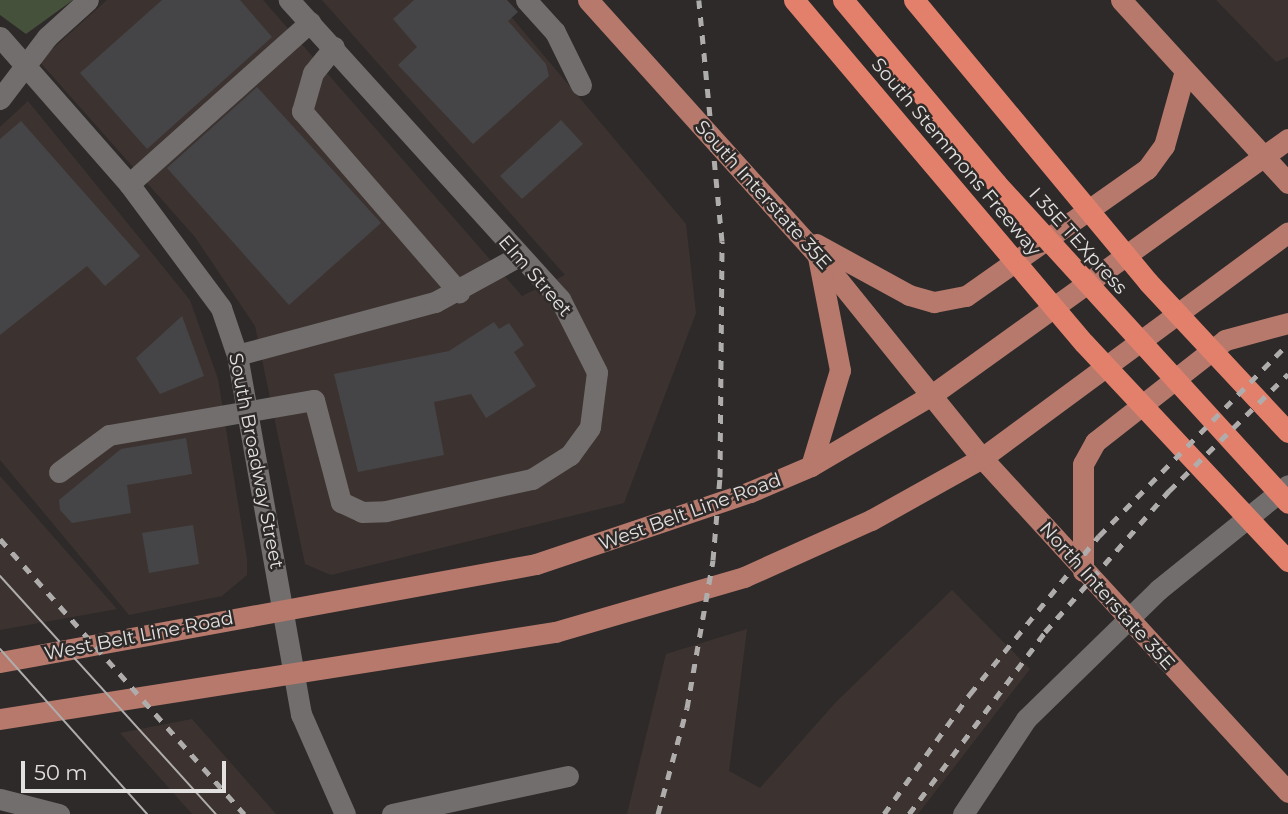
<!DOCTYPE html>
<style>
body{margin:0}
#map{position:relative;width:1288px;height:814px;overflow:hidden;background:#2d2a29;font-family:Montserrat,sans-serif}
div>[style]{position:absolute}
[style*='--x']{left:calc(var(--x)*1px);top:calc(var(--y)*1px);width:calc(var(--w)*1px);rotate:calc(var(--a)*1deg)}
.built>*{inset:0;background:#3c3330}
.green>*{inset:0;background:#46513c}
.building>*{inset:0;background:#454548}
.minor>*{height:21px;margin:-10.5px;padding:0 10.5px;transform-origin:10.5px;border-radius:10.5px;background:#726e6d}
.major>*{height:21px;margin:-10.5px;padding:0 10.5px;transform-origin:10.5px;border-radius:10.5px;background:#b6796c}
.highway>*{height:21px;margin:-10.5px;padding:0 10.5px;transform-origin:10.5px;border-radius:10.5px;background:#e3806c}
.tram>*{height:2px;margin:-1px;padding:0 1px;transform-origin:1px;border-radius:1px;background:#afadac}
.rail>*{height:5px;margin-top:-2.5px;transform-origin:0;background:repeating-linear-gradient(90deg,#afadac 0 9px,transparent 0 18px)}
span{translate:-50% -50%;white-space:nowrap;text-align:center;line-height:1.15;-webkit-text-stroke:5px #2d2a29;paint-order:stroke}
.street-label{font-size:19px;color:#e3e1e0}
.scale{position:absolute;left:21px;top:761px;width:205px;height:32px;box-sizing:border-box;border:4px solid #e3e1e0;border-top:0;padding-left:9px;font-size:21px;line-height:24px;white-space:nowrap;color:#e3e1e0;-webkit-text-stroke:5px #2d2a29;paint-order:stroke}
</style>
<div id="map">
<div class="built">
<i style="clip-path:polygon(107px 0,263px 0,522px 296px,565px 275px,322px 0,497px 0,686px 224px,696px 313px,624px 503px,331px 575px,305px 564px,255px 326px,195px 237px,39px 61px)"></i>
<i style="clip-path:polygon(1216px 0,1288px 0,1288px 57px,1276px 62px)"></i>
<i style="clip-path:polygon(28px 101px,190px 300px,218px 379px,247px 559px,247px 575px,222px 596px,129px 615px,0 460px,0 127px)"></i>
<i style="clip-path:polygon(0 476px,117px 609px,0 630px)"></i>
<i style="clip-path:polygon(952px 590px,1030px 669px,918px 814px,627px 814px,666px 654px,747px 629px,729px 771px,760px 788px,836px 702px)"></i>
<i style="clip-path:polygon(192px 719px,276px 814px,192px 814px,120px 733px)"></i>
</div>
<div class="green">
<i style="clip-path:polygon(0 0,73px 0,26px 34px,0 15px)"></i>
</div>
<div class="building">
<i style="clip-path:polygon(162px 0,240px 0,272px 37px,147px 149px,80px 73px)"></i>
<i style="clip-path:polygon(414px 0,507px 0,518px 12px,508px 21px,546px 64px,549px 76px,473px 144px,398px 65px,417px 47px,393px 19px)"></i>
<i style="clip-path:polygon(257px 87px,381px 223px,289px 305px,167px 168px)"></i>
<i style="clip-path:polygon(561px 120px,583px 144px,522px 199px,500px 176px)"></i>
<i style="clip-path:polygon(21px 121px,140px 256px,105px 286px,87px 266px,0 335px,0 139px)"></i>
<i style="clip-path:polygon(182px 316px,204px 376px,160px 394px,136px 358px)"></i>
<i style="clip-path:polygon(494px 322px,499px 329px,509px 323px,524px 345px,514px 352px,536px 386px,486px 418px,471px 394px,434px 402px,444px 455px,358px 472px,334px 374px,449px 351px)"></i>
<i style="clip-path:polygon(186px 438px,192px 474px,127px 485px,131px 513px,72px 523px,60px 510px,59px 500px,121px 449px)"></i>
<i style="clip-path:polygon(193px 525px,199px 564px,149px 573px,142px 533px)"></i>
</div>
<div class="minor">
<i style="--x:526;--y:0;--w:43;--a:47.8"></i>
<i style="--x:555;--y:32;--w:59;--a:63.9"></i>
<i style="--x:0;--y:37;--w:196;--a:48.7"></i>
<i style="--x:129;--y:184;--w:154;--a:53.4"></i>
<i style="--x:221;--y:308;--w:50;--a:71.2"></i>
<i style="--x:237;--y:355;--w:365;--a:79.9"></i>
<i style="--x:301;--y:714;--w:109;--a:66.3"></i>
<i style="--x:334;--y:47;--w:33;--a:129"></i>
<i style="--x:313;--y:73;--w:40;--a:106"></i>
<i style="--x:302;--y:111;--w:240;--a:49.1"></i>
<i style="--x:0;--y:99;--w:78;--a:-52.8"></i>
<i style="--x:47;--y:37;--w:55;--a:-42.1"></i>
<i style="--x:129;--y:184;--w:243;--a:-41.8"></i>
<i style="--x:237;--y:355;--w:205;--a:-15"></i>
<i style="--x:435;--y:302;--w:96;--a:-28.7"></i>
<i style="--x:59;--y:472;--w:62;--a:-36.5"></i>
<i style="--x:109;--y:435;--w:208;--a:-9.7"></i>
<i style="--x:314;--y:400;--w:106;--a:75.2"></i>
<i style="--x:341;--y:502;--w:23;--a:25"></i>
<i style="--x:362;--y:512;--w:24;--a:-2"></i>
<i style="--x:386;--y:511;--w:149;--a:-12.4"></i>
<i style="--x:532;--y:479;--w:45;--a:-32.3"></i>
<i style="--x:570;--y:455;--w:34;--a:-54"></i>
<i style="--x:590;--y:427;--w:55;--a:-82.7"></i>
<i style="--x:597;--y:372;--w:82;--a:-116.9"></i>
<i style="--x:560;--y:299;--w:404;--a:-132.2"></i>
<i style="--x:0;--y:799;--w:61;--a:14.3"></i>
<i style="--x:392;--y:814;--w:180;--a:-12.2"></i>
<i style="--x:963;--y:814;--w:114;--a:-56.4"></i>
<i style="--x:1026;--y:719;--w:185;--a:-44.3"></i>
<i style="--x:1158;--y:590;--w:167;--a:-38.9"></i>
</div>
<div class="major">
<i style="--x:588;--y:0;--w:343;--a:48"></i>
<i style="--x:818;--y:255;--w:261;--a:51.1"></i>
<i style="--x:982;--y:458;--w:453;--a:47.5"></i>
<i style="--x:1121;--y:0;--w:248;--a:47.6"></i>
<i style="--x:816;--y:244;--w:106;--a:28.7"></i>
<i style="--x:909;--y:295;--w:26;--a:16"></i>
<i style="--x:934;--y:302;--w:33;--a:-11"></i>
<i style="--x:966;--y:296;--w:221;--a:-35.1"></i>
<i style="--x:1147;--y:169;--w:29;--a:-54"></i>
<i style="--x:1164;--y:146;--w:78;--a:-74.4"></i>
<i style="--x:811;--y:466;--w:100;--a:-73.2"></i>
<i style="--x:840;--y:370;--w:115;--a:-101"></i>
<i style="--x:1083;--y:571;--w:107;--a:-90"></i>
<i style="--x:1083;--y:464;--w:25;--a:-61"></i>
<i style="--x:1095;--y:442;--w:165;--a:-38.1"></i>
<i style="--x:1225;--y:340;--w:65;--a:-15.1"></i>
<i style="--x:0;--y:662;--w:545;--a:-10.36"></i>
<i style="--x:536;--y:564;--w:226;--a:-18.6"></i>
<i style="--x:750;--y:492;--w:66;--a:-23.1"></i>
<i style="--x:811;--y:466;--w:142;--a:-30.5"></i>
<i style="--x:933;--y:394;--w:437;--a:-35.7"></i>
<i style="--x:0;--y:719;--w:562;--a:-8.91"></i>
<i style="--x:555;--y:632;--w:197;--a:-16.2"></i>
<i style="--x:744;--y:577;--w:139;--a:-24.2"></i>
<i style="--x:871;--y:520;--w:127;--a:-29.2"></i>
<i style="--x:982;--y:458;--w:380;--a:-36.4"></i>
</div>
<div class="highway">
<i style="--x:794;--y:0;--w:449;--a:49.8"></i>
<i style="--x:1084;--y:343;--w:299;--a:46.9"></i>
<i style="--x:843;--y:0;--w:239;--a:50.1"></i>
<i style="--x:996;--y:183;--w:433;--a:47.6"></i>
<i style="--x:914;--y:0;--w:366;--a:50.3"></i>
<i style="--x:1148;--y:282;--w:205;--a:47"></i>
</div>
<div class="tram">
<i style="--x:0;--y:576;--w:321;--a:47.8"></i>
<i style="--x:0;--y:649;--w:221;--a:48.3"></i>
</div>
<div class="rail">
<i style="--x:0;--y:539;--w:368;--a:48.4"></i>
<i style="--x:658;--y:814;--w:110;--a:-74.7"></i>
<i style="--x:687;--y:708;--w:150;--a:-80"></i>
<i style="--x:713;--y:560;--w:83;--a:-85.2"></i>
<i style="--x:720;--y:477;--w:236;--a:-89.5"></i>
<i style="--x:722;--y:241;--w:242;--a:-95.5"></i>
<i style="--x:884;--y:814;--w:148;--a:-54.4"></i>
<i style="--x:970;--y:694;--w:204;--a:-50.8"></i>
<i style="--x:1099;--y:536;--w:269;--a:-45.5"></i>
<i style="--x:909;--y:814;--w:227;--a:-53.2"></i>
<i style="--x:1045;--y:632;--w:188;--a:-48.7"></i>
<i style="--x:1169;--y:491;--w:167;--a:-44.5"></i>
</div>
<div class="street-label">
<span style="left:956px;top:157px;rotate:50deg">South Stemmons Freeway</span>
<span style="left:763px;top:195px;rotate:48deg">South Interstate 35E</span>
<span style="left:1078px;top:241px;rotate:48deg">I 35E TEXpress</span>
<span style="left:535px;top:276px;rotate:49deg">Elm Street</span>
<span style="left:256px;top:461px;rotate:79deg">South Broadway Street</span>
<span style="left:690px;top:512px;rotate:-20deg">West Belt Line Road</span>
<span style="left:1107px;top:596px;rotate:48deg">North Interstate 35E</span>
<span style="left:139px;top:636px;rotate:-11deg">West Belt Line Road</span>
</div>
<div class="scale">50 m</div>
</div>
